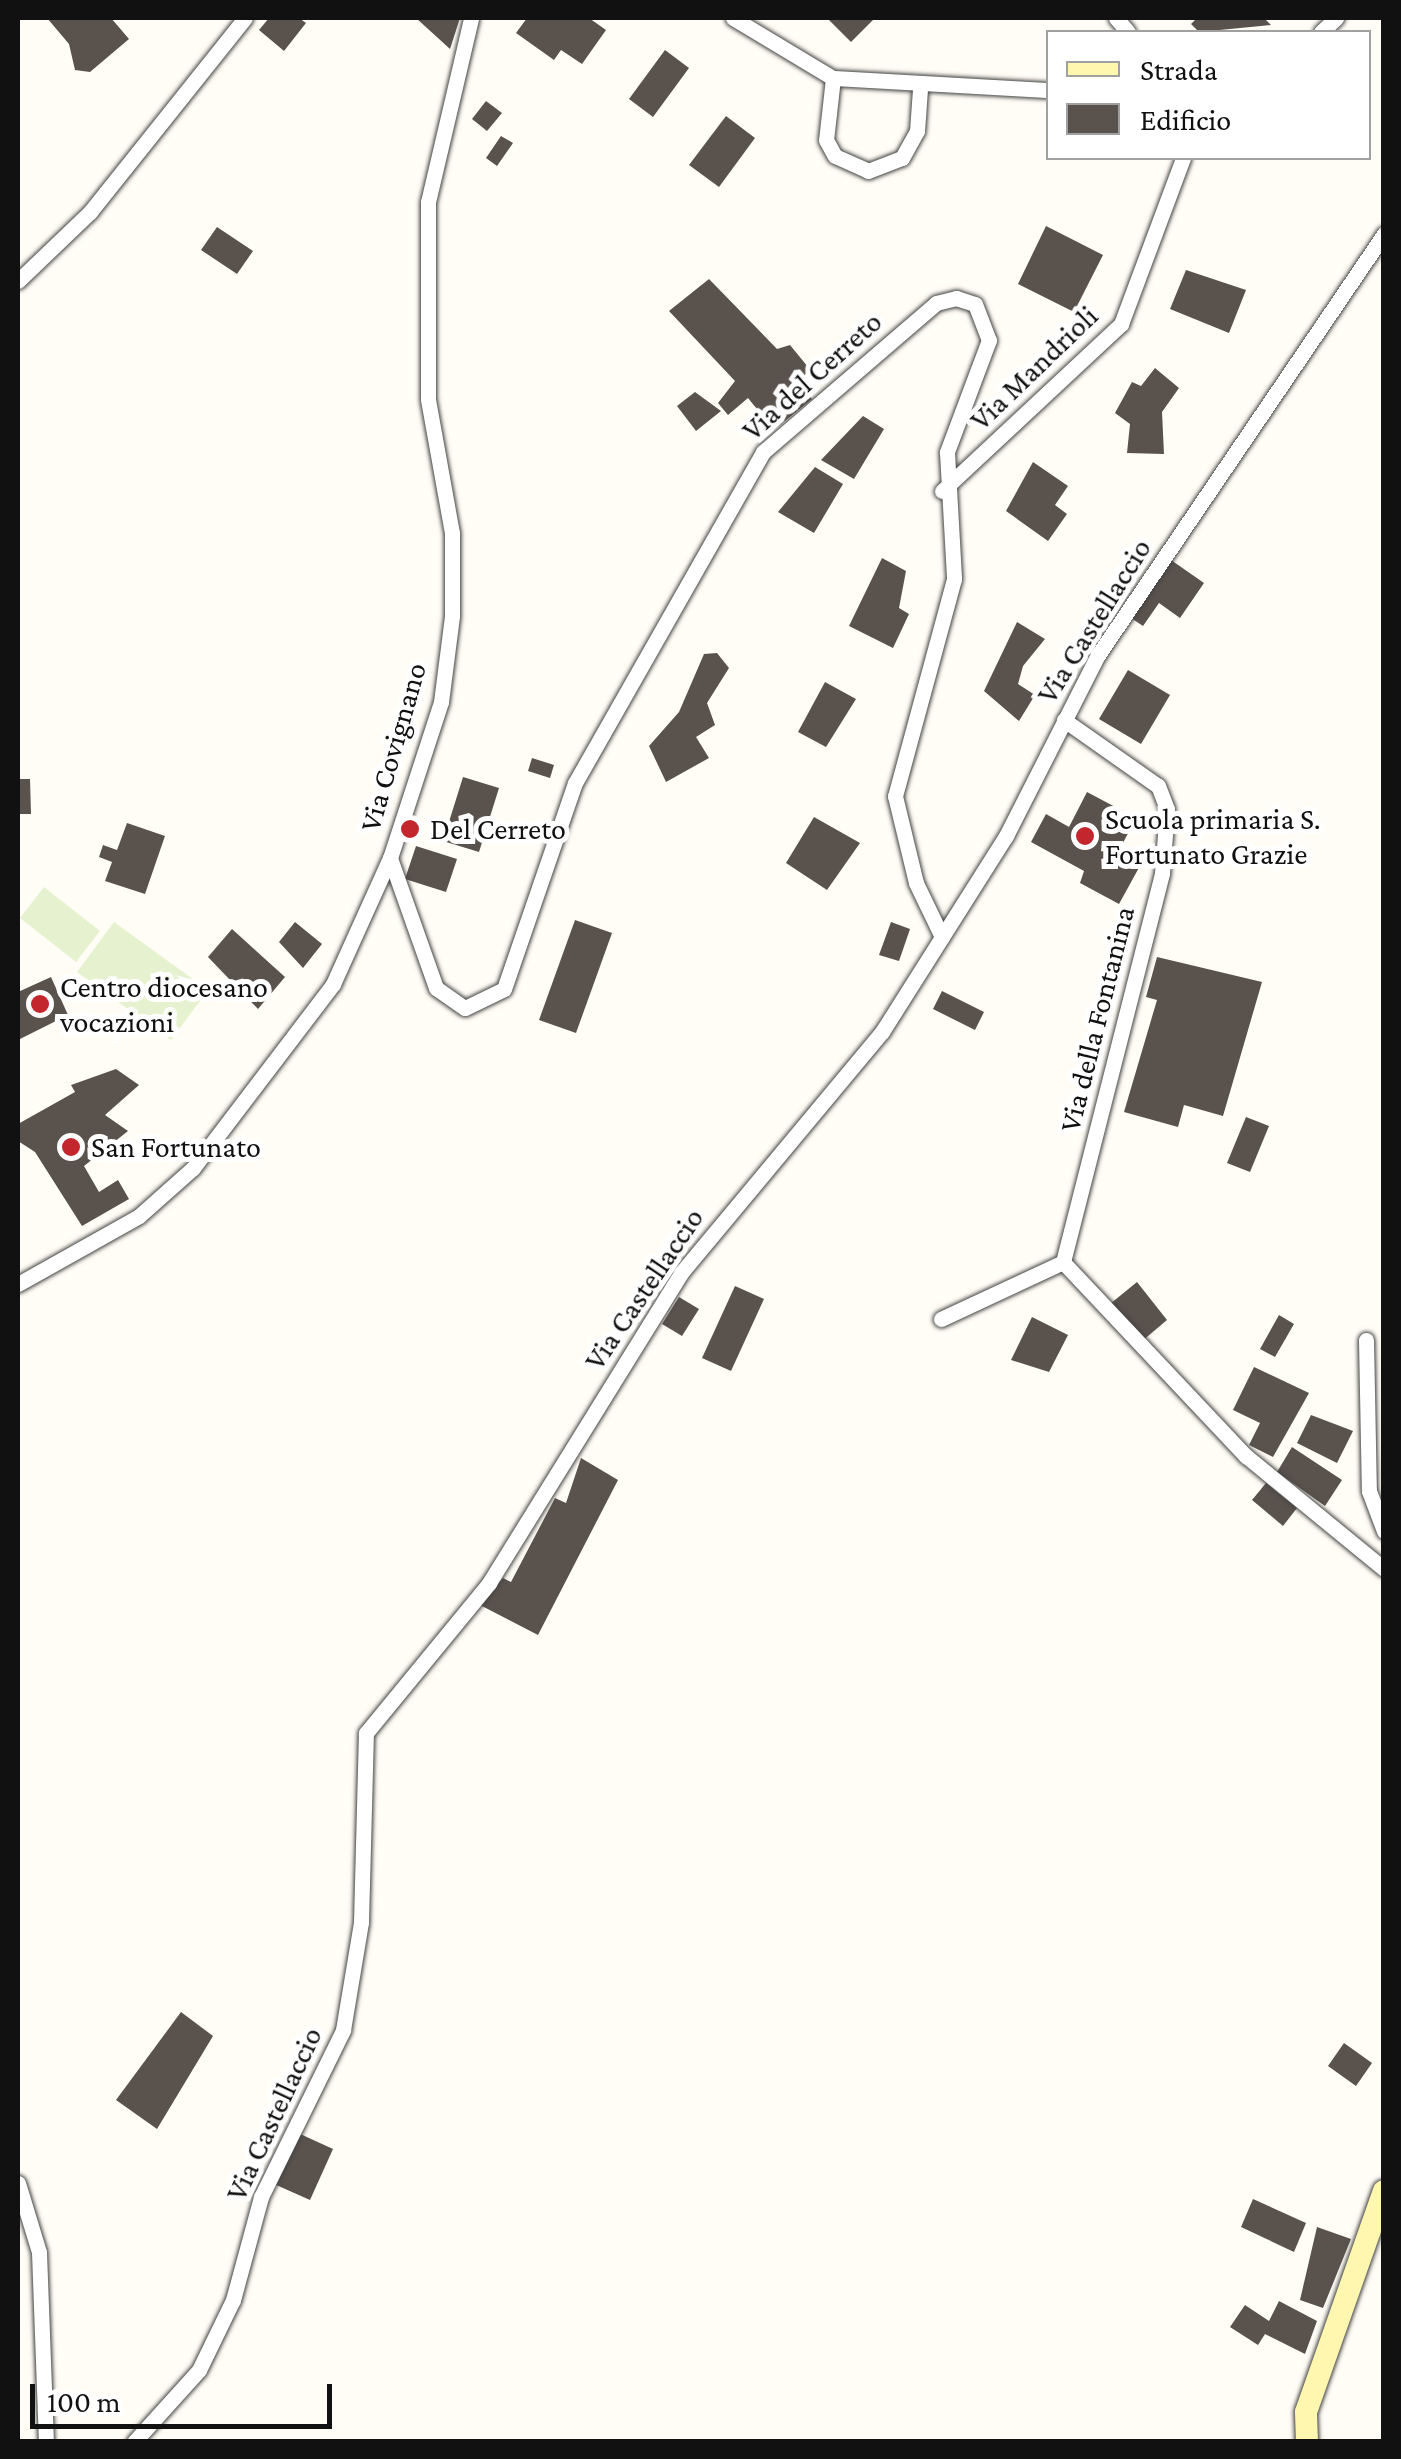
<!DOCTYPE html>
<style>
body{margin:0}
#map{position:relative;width:1401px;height:2459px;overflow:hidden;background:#fffdf5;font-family:"Crimson Pro",serif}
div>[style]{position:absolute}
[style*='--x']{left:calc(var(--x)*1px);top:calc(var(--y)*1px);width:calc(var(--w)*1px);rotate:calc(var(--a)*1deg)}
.pitch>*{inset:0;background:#e6f2cf}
.building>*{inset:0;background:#5a524d}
.roads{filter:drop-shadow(0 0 2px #444) drop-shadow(0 0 2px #444)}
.street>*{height:15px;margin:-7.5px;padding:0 7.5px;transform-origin:7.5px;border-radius:7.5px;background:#fff}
.secondary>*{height:22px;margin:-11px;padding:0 11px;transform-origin:11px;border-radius:11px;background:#fff6b0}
.dots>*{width:28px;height:28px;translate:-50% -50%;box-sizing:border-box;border:5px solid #fff;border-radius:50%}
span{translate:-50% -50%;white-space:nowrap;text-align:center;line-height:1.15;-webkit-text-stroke:10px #fff;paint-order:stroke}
.street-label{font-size:30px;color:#111}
.poi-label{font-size:30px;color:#111}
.left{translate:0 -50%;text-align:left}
.frame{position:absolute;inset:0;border:20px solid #111;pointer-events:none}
.legend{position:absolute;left:1046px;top:30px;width:325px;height:130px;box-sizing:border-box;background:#fff;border:2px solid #a0a0a0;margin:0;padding:12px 18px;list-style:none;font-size:30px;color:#111}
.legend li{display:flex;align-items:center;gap:20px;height:50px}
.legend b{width:50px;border:2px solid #a0a0a0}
.scale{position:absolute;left:30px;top:2384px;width:302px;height:45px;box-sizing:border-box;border:5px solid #111;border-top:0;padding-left:12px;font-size:30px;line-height:35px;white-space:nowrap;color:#111;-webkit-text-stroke:8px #fff;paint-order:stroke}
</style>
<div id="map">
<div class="pitch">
<i style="clip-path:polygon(44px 887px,100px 931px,76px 962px,20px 918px)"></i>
<i style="clip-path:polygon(114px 922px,208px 990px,171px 1040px,77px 972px)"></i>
</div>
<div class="building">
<i style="clip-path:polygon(47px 18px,111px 18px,129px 39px,90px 72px,75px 70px,69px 44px)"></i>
<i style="clip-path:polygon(269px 18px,299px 18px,306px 23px,284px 51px,259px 30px)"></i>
<i style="clip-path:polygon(416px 18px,460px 18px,450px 49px)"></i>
<i style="clip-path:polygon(527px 18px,589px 18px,606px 30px,582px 64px,561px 50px,554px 60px,516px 33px)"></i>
<i style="clip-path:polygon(827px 18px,875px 18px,851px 42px)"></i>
<i style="clip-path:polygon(1197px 18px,1264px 18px,1271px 25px,1199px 32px,1191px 24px)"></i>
<i style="clip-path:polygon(665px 50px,689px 68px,653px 117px,629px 99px)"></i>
<i style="clip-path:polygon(486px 101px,502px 113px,487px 131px,472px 119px)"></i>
<i style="clip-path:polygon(726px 116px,755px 138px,719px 187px,689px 165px)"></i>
<i style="clip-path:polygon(501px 136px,513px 143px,497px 166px,486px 158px)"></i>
<i style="clip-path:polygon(1046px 226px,1103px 255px,1074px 312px,1018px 284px)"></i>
<i style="clip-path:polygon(217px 227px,253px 251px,237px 274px,201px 250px)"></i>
<i style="clip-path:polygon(1186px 270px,1246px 290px,1229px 333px,1170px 309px)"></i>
<i style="clip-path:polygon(709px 279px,777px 349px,790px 345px,808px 367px,801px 386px,812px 399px,774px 430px,748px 398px,728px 415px,718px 403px,735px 381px,669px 311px)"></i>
<i style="clip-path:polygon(1155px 368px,1179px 388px,1162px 412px,1164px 454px,1127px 453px,1130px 424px,1115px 413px,1132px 382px,1141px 386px)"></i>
<i style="clip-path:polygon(695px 392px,721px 411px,696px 431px,677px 406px)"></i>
<i style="clip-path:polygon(863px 416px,884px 429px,854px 479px,821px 460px)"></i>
<i style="clip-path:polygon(1033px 462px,1068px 486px,1055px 505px,1067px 514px,1048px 541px,1006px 511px)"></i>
<i style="clip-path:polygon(815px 467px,843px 484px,814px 533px,778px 512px)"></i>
<i style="clip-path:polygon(882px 558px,906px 571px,899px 608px,909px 614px,893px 648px,849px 626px)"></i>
<i style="clip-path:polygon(1171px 560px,1204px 583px,1180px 618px,1159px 603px,1143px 626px,1131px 618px)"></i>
<i style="clip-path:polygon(1017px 622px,1045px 639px,1023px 666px,1018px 684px,1035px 695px,1019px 721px,984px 691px)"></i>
<i style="clip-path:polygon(717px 653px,729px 668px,707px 703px,715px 725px,696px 737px,709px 758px,666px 782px,649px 746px,679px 712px,704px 654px)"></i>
<i style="clip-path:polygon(1128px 670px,1170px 695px,1141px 744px,1099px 719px)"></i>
<i style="clip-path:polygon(825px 682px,856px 699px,826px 747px,798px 732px)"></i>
<i style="clip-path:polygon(532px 758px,554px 765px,550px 778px,528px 771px)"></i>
<i style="clip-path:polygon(463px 777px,499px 788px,479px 852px,443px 841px)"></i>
<i style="clip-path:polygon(18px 779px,30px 779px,31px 814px,18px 814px)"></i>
<i style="clip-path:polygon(1087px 792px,1136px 818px,1113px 862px,1123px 854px,1141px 864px,1119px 904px,1080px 883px,1084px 871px,1031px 842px,1046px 814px,1069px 827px)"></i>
<i style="clip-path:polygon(814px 817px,860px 843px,827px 890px,786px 863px)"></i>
<i style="clip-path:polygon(127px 823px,165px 836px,145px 894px,105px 881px,112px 862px,99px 857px,103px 845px,117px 850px)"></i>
<i style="clip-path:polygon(416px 846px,457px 859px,446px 892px,405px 879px)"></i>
<i style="clip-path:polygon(575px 920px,612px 933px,576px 1033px,539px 1020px)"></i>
<i style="clip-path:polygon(295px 922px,322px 944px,303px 968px,279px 942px)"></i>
<i style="clip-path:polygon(891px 922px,910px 929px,899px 961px,879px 955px)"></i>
<i style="clip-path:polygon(232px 929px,285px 977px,258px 1009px,208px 957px)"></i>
<i style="clip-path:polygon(1157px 957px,1262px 982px,1223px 1116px,1184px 1105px,1178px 1127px,1124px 1112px,1157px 1000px,1146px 997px)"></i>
<i style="clip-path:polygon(51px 977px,68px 1015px,18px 1040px,18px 992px)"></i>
<i style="clip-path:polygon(942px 991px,984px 1012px,975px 1030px,933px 1009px)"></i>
<i style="clip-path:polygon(116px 1069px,139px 1085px,105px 1115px,128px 1131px,84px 1166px,99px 1192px,118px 1180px,129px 1199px,82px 1226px,35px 1152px,18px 1141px,18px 1124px,75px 1092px,71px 1085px)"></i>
<i style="clip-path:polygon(1246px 1117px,1269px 1126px,1250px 1172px,1227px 1163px)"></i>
<i style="clip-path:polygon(1137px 1282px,1167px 1320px,1141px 1342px,1110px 1304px)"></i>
<i style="clip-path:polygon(735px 1286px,764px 1299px,731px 1371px,702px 1358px)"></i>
<i style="clip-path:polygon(679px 1297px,699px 1309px,682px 1336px,662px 1324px)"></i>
<i style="clip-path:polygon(1279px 1315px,1294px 1324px,1275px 1357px,1260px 1349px)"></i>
<i style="clip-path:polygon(1032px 1317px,1068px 1335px,1049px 1372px,1011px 1360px)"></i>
<i style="clip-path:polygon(1254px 1367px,1309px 1393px,1273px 1457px,1249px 1445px,1260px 1423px,1233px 1410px)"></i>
<i style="clip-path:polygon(1311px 1415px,1353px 1431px,1337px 1463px,1297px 1443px)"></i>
<i style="clip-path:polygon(1292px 1447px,1342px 1480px,1325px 1506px,1277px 1472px)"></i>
<i style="clip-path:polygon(581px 1458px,618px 1480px,538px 1635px,480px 1605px,503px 1578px,511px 1582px,555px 1498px,566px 1503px)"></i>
<i style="clip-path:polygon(1266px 1483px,1297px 1508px,1283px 1526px,1252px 1500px)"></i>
<i style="clip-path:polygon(181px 2012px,213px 2036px,157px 2129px,116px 2100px)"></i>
<i style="clip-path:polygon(1344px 2043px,1372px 2063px,1356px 2086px,1328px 2066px)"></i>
<i style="clip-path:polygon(298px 2133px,333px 2149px,310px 2200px,274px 2184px)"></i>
<i style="clip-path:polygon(1253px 2199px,1306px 2223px,1294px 2252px,1241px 2227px)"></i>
<i style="clip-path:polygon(1317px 2227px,1351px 2239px,1323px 2308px,1300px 2300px)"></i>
<i style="clip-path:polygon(1279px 2301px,1317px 2321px,1305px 2354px,1265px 2334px,1258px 2345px,1230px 2327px,1245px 2305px,1269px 2321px)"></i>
</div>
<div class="roads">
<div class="street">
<i style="--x:733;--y:18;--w:117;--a:31"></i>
<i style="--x:833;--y:78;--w:215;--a:3.2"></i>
<i style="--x:1116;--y:18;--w:18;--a:49"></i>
<i style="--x:1321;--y:32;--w:21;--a:-43"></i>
<i style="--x:833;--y:78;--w:62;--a:96.4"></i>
<i style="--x:826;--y:140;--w:18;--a:61"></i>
<i style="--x:835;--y:156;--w:36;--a:24"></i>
<i style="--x:868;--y:171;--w:36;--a:-21"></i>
<i style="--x:902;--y:158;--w:31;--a:-61"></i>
<i style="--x:917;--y:131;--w:42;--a:-85.9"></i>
<i style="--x:18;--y:281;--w:100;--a:-43.8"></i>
<i style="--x:90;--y:212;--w:248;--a:-51.4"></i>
<i style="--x:942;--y:491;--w:245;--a:-43"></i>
<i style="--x:1121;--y:324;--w:177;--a:-69.5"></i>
<i style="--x:390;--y:858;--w:138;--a:70.5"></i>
<i style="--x:436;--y:988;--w:35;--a:35"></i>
<i style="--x:465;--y:1008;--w:43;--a:-26"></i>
<i style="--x:504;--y:989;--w:218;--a:-71"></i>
<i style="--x:575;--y:783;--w:381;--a:-60.4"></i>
<i style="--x:763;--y:452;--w:228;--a:-40.7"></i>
<i style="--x:936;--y:303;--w:21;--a:-14"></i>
<i style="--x:956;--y:298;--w:20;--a:18"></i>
<i style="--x:975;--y:304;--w:39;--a:69"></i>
<i style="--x:989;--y:340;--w:120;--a:110.6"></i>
<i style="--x:947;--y:452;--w:127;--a:86.8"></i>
<i style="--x:954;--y:579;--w:225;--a:105.2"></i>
<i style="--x:895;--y:796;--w:89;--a:76.4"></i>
<i style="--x:916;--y:883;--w:60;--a:64.3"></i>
<i style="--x:1063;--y:1262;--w:267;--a:46.7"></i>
<i style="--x:1246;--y:1456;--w:178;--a:39.3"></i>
<i style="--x:18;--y:1284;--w:139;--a:-29.3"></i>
<i style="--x:139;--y:1216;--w:72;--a:-41.6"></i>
<i style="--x:193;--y:1168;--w:231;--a:-52.7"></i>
<i style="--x:333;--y:984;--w:138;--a:-65.7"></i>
<i style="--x:390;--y:858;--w:164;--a:-71.9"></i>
<i style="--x:441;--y:702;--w:87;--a:-82.7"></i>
<i style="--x:452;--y:616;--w:83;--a:-90"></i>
<i style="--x:452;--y:533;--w:136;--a:-100.2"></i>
<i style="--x:428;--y:399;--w:197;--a:-90"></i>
<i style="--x:428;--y:202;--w:189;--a:-76.8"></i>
<i style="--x:941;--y:1319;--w:135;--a:-25"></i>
<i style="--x:1063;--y:1262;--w:401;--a:-75.7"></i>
<i style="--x:1162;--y:873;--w:64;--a:-85.5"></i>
<i style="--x:1167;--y:809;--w:25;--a:-111"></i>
<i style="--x:1158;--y:786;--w:115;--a:-144.9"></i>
<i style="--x:1366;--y:1340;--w:151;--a:88.9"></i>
<i style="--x:1369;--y:1491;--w:43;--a:69.4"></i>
<i style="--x:18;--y:2183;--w:72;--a:73.1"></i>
<i style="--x:39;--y:2252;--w:190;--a:87.9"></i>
<i style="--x:134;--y:2442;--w:97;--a:-47.9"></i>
<i style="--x:199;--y:2370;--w:78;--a:-64.1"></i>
<i style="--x:233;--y:2300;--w:107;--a:-74.8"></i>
<i style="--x:261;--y:2197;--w:186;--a:-63.8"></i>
<i style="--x:343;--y:2030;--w:109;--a:-80.5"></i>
<i style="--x:361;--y:1922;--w:189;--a:-88.5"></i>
<i style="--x:366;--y:1733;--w:194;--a:-50.6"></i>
<i style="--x:489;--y:1583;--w:365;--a:-58.2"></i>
<i style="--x:681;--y:1273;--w:314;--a:-50.2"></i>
<i style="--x:882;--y:1032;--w:232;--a:-57.7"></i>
<i style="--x:1006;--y:836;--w:203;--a:-63.1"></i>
<i style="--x:1098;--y:655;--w:509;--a:-55.81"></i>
</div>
<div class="secondary">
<i style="--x:1307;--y:2442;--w:30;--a:-92"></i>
<i style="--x:1306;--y:2412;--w:234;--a:-70.6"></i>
</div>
</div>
<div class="dots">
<i style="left:410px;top:829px;background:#c4262e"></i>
<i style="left:1085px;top:836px;background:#c4262e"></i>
<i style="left:40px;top:1004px;background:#c4262e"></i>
<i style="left:71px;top:1147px;background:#c4262e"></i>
</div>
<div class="street-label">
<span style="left:1034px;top:368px;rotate:-44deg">Via Mandrioli</span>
<span style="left:812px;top:376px;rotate:-42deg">Via del Cerreto</span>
<span style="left:1094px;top:621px;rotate:-58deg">Via Castellaccio</span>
<span style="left:393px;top:747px;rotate:-74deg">Via Covignano</span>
<span style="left:1097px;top:1019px;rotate:-76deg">Via della Fontanina</span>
<span style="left:644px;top:1289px;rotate:-56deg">Via Castellaccio</span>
<span style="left:274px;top:2114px;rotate:-65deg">Via Castellaccio</span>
</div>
<div class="poi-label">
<span class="left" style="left:1105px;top:836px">Scuola primaria S.<br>Fortunato Grazie</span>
<span class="left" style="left:430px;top:829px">Del Cerreto</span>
<span class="left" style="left:60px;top:1004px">Centro diocesano<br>vocazioni</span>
<span class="left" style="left:91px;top:1147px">San Fortunato</span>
</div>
<div class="frame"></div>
<ul class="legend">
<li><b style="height:12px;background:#fff6b0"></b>Strada</li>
<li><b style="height:28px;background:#5a524d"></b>Edificio</li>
</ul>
<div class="scale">100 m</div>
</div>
